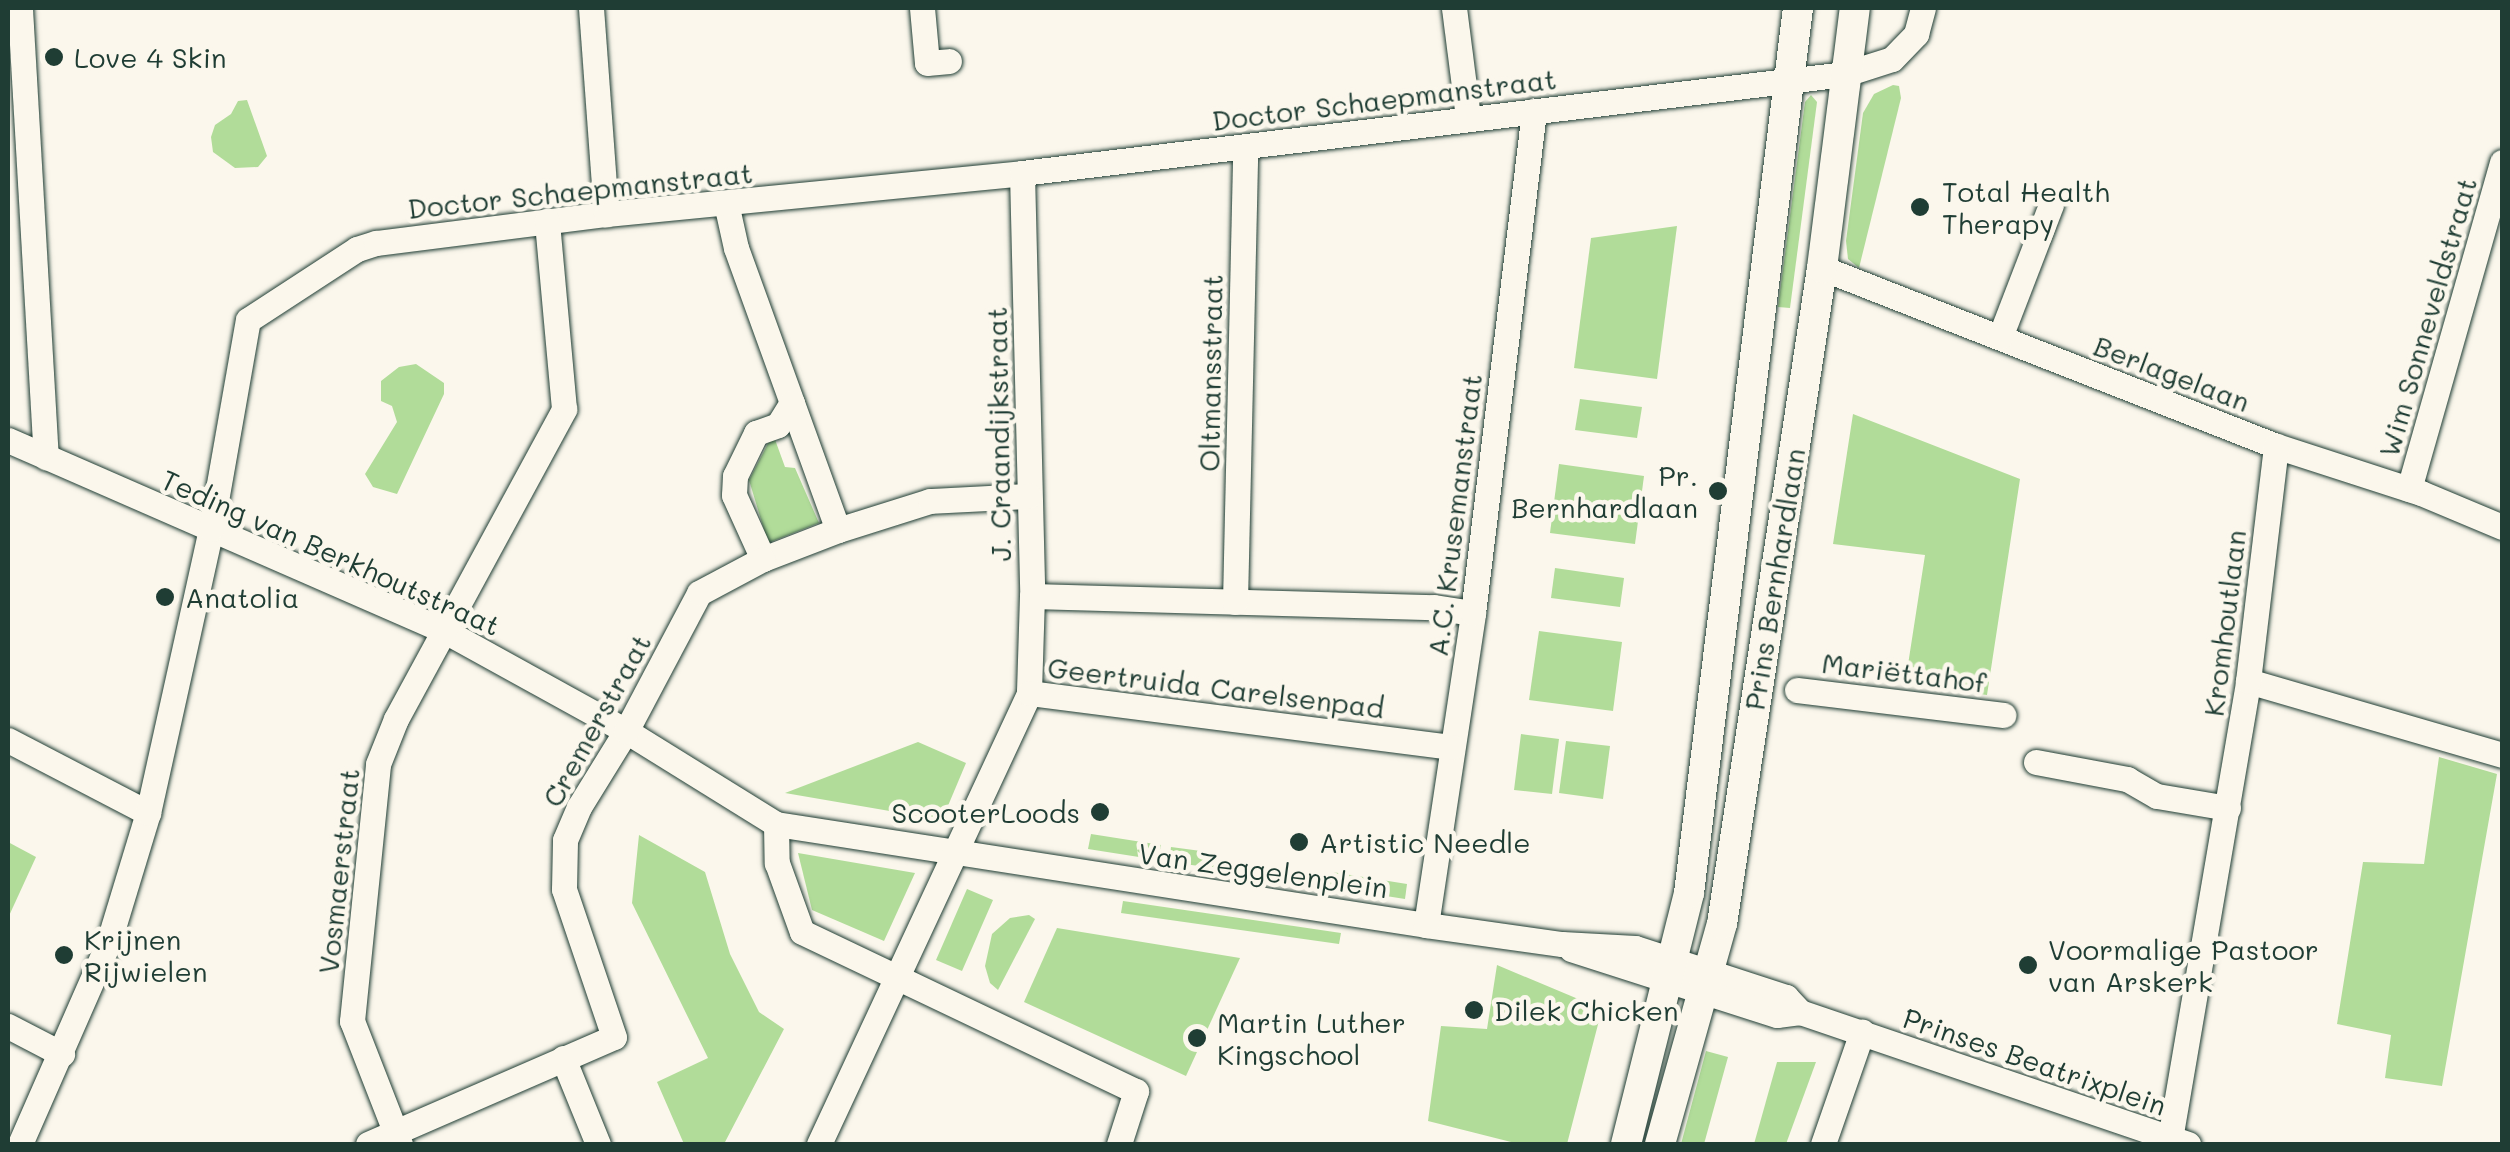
<!DOCTYPE html>
<meta charset="utf-8">
<style>
body{margin:0}
#map{position:relative;width:2510px;height:1152px;overflow:hidden;background:#fbf7ec;font-family:Mali,sans-serif}
div>[style]{position:absolute}
[style*='--x']{left:calc(var(--x)*1px);top:calc(var(--y)*1px);width:calc(var(--w)*1px);rotate:calc(var(--a)*1deg)}
.green>*{inset:0;background:#b1dc99}
.roads{filter:drop-shadow(0 0 2px #1f3d34) drop-shadow(0 0 2px #1f3d34)}
.minor>*{height:25px;margin:-12.5px;padding:0 12.5px;transform-origin:12.5px;border-radius:12.5px;background:#fbf7ec}
.major>*{height:30px;margin:-15px;padding:0 15px;transform-origin:15px;border-radius:15px;background:#fbf7ec}
.dots>*{width:28px;height:28px;translate:-50% -50%;box-sizing:border-box;border:5px solid #fbf7ec;border-radius:50%}
span{translate:-50% -50%;white-space:nowrap;text-align:center;line-height:1.15;-webkit-text-stroke:9px #fbf7ec;paint-order:stroke}
.poi-label{font-size:28px;color:#1f3d34}
.left{translate:0 -50%;text-align:left}
.right{translate:-100% -50%;text-align:right}
.street-label{font-size:28px;color:#1f3d34}
.frame{position:absolute;inset:0;border:10px solid #1f3d34;pointer-events:none}
</style>
<div id="map">
<div class="green">
<i style="clip-path:polygon(1893px 85px,1899px 86px,1901px 98px,1859px 268px,1848px 259px,1846px 241px,1863px 113px,1874px 94px)"></i>
<i style="clip-path:polygon(1811px 95px,1817px 102px,1790px 308px,1778px 307px,1805px 102px)"></i>
<i style="clip-path:polygon(247px 100px,267px 156px,258px 167px,235px 168px,213px 152px,211px 137px,215px 125px,231px 114px,238px 101px)"></i>
<i style="clip-path:polygon(1677px 226px,1657px 379px,1574px 368px,1591px 238px)"></i>
<i style="clip-path:polygon(416px 364px,444px 383px,444px 394px,397px 494px,373px 487px,365px 474px,397px 422px,392px 406px,381px 401px,381px 381px,399px 367px)"></i>
<i style="clip-path:polygon(1580px 399px,1642px 407px,1637px 438px,1575px 430px)"></i>
<i style="clip-path:polygon(1853px 414px,2020px 479px,1987px 695px,1905px 684px,1925px 555px,1833px 544px)"></i>
<i style="clip-path:polygon(773px 434px,785px 467px,795px 468px,819px 523px,768px 543px,749px 480px)"></i>
<i style="clip-path:polygon(1559px 464px,1644px 476px,1635px 544px,1550px 533px)"></i>
<i style="clip-path:polygon(1555px 568px,1624px 578px,1620px 607px,1551px 598px)"></i>
<i style="clip-path:polygon(1539px 631px,1622px 642px,1613px 711px,1529px 700px)"></i>
<i style="clip-path:polygon(1521px 734px,1559px 739px,1552px 794px,1514px 790px)"></i>
<i style="clip-path:polygon(1566px 741px,1610px 746px,1603px 799px,1559px 793px)"></i>
<i style="clip-path:polygon(918px 742px,966px 763px,942px 820px,785px 793px)"></i>
<i style="clip-path:polygon(2439px 757px,2497px 774px,2442px 1086px,2385px 1078px,2391px 1035px,2337px 1024px,2363px 862px,2424px 864px)"></i>
<i style="clip-path:polygon(1091px 834px,1161px 845px,1158px 860px,1088px 849px)"></i>
<i style="clip-path:polygon(639px 835px,705px 872px,730px 954px,759px 1012px,784px 1029px,724px 1144px,684px 1144px,657px 1082px,708px 1058px,632px 903px)"></i>
<i style="clip-path:polygon(8px 842px,36px 857px,8px 918px)"></i>
<i style="clip-path:polygon(1171px 847px,1216px 853px,1214px 868px,1169px 862px)"></i>
<i style="clip-path:polygon(798px 853px,915px 873px,884px 941px,812px 910px)"></i>
<i style="clip-path:polygon(1332px 872px,1407px 884px,1405px 899px,1329px 887px)"></i>
<i style="clip-path:polygon(967px 889px,993px 900px,962px 971px,936px 960px)"></i>
<i style="clip-path:polygon(1123px 901px,1341px 933px,1339px 944px,1121px 913px)"></i>
<i style="clip-path:polygon(1029px 915px,1035px 919px,998px 990px,990px 983px,985px 966px,992px 934px,1010px 918px)"></i>
<i style="clip-path:polygon(1057px 928px,1240px 958px,1186px 1076px,1024px 1002px)"></i>
<i style="clip-path:polygon(1497px 965px,1602px 1009px,1567px 1144px,1519px 1144px,1428px 1121px,1441px 1026px,1487px 1029px)"></i>
<i style="clip-path:polygon(1706px 1051px,1728px 1057px,1704px 1144px,1681px 1144px)"></i>
<i style="clip-path:polygon(1777px 1062px,1816px 1062px,1786px 1144px,1754px 1144px)"></i>
</div>
<div class="roads">
<div class="minor">
<i style="--x:591;--y:8;--w:207;--a:85.8"></i>
<i style="--x:922;--y:8;--w:55;--a:84.8"></i>
<i style="--x:927;--y:63;--w:22;--a:-5"></i>
<i style="--x:1454;--y:8;--w:110;--a:82.7"></i>
<i style="--x:20;--y:9;--w:449;--a:86.7"></i>
<i style="--x:1022;--y:173;--w:423;--a:88.6"></i>
<i style="--x:1032;--y:596;--w:97;--a:91.8"></i>
<i style="--x:726;--y:203;--w:46;--a:77.5"></i>
<i style="--x:736;--y:248;--w:165;--a:70.1"></i>
<i style="--x:792;--y:403;--w:135;--a:70.1"></i>
<i style="--x:838;--y:530;--w:80;--a:158.9"></i>
<i style="--x:763;--y:559;--w:70;--a:-114.4"></i>
<i style="--x:734;--y:495;--w:19;--a:-87"></i>
<i style="--x:735;--y:476;--w:48;--a:-64"></i>
<i style="--x:756;--y:433;--w:23;--a:-20"></i>
<i style="--x:778;--y:425;--w:26;--a:-58"></i>
<i style="--x:1822;--y:268;--w:488;--a:21.4"></i>
<i style="--x:2276;--y:446;--w:152;--a:18"></i>
<i style="--x:2421;--y:493;--w:88;--a:22.8"></i>
<i style="--x:2000;--y:337;--w:142;--a:-68.9"></i>
<i style="--x:8;--y:440;--w:477;--a:23.6"></i>
<i style="--x:445;--y:631;--w:207;--a:28.9"></i>
<i style="--x:626;--y:731;--w:176;--a:31.8"></i>
<i style="--x:776;--y:824;--w:658;--a:8.83"></i>
<i style="--x:1426;--y:925;--w:137;--a:8"></i>
<i style="--x:1562;--y:944;--w:73;--a:3.1"></i>
<i style="--x:1635;--y:948;--w:159;--a:18"></i>
<i style="--x:1786;--y:997;--w:21;--a:47"></i>
<i style="--x:2409;--y:489;--w:340;--a:-74.1"></i>
<i style="--x:838;--y:530;--w:96;--a:-17.5"></i>
<i style="--x:930;--y:501;--w:99;--a:-2.9"></i>
<i style="--x:1032;--y:596;--w:402;--a:1.6"></i>
<i style="--x:1434;--y:607;--w:39;--a:9"></i>
<i style="--x:1235;--y:602;--w:456;--a:-88.7"></i>
<i style="--x:2248;--y:681;--w:265;--a:16.2"></i>
<i style="--x:1797;--y:690;--w:208;--a:6.9"></i>
<i style="--x:8;--y:740;--w:158;--a:27.5"></i>
<i style="--x:2036;--y:762;--w:93;--a:10.6"></i>
<i style="--x:2127;--y:779;--w:34;--a:30"></i>
<i style="--x:2157;--y:796;--w:72;--a:9.6"></i>
<i style="--x:776;--y:824;--w:39;--a:89"></i>
<i style="--x:777;--y:863;--w:73;--a:70.1"></i>
<i style="--x:802;--y:932;--w:370;--a:25.5"></i>
<i style="--x:1136;--y:1091;--w:56;--a:107.8"></i>
<i style="--x:1426;--y:925;--w:316;--a:-81.4"></i>
<i style="--x:1473;--y:613;--w:506;--a:-83.07"></i>
<i style="--x:1571;--y:949;--w:216;--a:17.8"></i>
<i style="--x:1777;--y:1015;--w:23;--a:-7"></i>
<i style="--x:1800;--y:1012;--w:410;--a:18.8"></i>
<i style="--x:8;--y:1026;--w:61;--a:27.4"></i>
<i style="--x:563;--y:1058;--w:93;--a:67.9"></i>
<i style="--x:2170;--y:1139;--w:465;--a:-80.3"></i>
<i style="--x:2248;--y:681;--w:237;--a:-83.2"></i>
<i style="--x:20;--y:1144;--w:222;--a:-66.3"></i>
<i style="--x:109;--y:941;--w:134;--a:-73.1"></i>
<i style="--x:148;--y:813;--w:291;--a:-77.5"></i>
<i style="--x:211;--y:529;--w:212;--a:-80"></i>
<i style="--x:248;--y:320;--w:130;--a:-33.1"></i>
<i style="--x:357;--y:249;--w:20;--a:-18"></i>
<i style="--x:376;--y:243;--w:232;--a:-7.2"></i>
<i style="--x:606;--y:214;--w:418;--a:-5.6"></i>
<i style="--x:1022;--y:173;--w:829;--a:-6.86"></i>
<i style="--x:1845;--y:74;--w:49;--a:-17.7"></i>
<i style="--x:1892;--y:59;--w:35;--a:-46"></i>
<i style="--x:1916;--y:34;--w:27;--a:-75"></i>
<i style="--x:368;--y:1144;--w:268;--a:-23.5"></i>
<i style="--x:614;--y:1037;--w:156;--a:-108.7"></i>
<i style="--x:564;--y:889;--w:49;--a:-88.8"></i>
<i style="--x:565;--y:840;--w:36;--a:-67"></i>
<i style="--x:579;--y:807;--w:89;--a:-58.3"></i>
<i style="--x:626;--y:731;--w:156;--a:-62.1"></i>
<i style="--x:699;--y:593;--w:72;--a:-28"></i>
<i style="--x:400;--y:1144;--w:132;--a:-111.3"></i>
<i style="--x:352;--y:1021;--w:258;--a:-84.2"></i>
<i style="--x:378;--y:764;--w:48;--a:-68.2"></i>
<i style="--x:396;--y:719;--w:353;--a:-61.5"></i>
<i style="--x:564;--y:409;--w:189;--a:-95.2"></i>
<i style="--x:819;--y:1144;--w:497;--a:-65"></i>
<i style="--x:1029;--y:693;--w:426;--a:7.3"></i>
<i style="--x:1823;--y:1144;--w:119;--a:-70.8"></i>
</div>
<div class="major">
<i style="--x:1626;--y:1144;--w:259;--a:-75.9"></i>
<i style="--x:1689;--y:893;--w:892;--a:-82.98"></i>
<i style="--x:1660;--y:1144;--w:229;--a:-74.3"></i>
<i style="--x:1722;--y:924;--w:664;--a:-81.33"></i>
<i style="--x:1822;--y:268;--w:262;--a:-82.8"></i>
</div>
</div>
<div class="dots">
<i style="left:54px;top:57px;background:#1f3d34"></i>
<i style="left:1920px;top:207px;background:#1f3d34"></i>
<i style="left:1718px;top:491px;background:#1f3d34"></i>
<i style="left:165px;top:597px;background:#1f3d34"></i>
<i style="left:1100px;top:812px;background:#1f3d34"></i>
<i style="left:1299px;top:842px;background:#1f3d34"></i>
<i style="left:64px;top:955px;background:#1f3d34"></i>
<i style="left:2028px;top:965px;background:#1f3d34"></i>
<i style="left:1474px;top:1010px;background:#1f3d34"></i>
<i style="left:1197px;top:1038px;background:#1f3d34"></i>
</div>
<div class="poi-label">
<span class="left" style="left:74px;top:57px">Love 4 Skin</span>
<span class="left" style="left:1942px;top:207px">Total Health<br>Therapy</span>
<span class="right" style="left:1698px;top:491px">Pr.<br>Bernhardlaan</span>
<span class="left" style="left:185px;top:597px">Anatolia</span>
<span class="right" style="left:1080px;top:812px">ScooterLoods</span>
<span class="left" style="left:1319px;top:842px">Artistic Needle</span>
<span class="left" style="left:84px;top:955px">Krijnen<br>Rijwielen</span>
<span class="left" style="left:2048px;top:965px">Voormalige Pastoor<br>van Arskerk</span>
<span class="left" style="left:1494px;top:1010px">Dilek Chicken</span>
<span class="left" style="left:1217px;top:1038px">Martin Luther<br>Kingschool</span>
</div>
<div class="street-label">
<span style="left:1384px;top:99px;rotate:-7deg">Doctor Schaepmanstraat</span>
<span style="left:580px;top:190px;rotate:-6deg">Doctor Schaepmanstraat</span>
<span style="left:2427px;top:317px;rotate:-74deg">Wim Sonneveldstraat</span>
<span style="left:1210px;top:373px;rotate:-89deg">Oltmansstraat</span>
<span style="left:2172px;top:373px;rotate:21deg">Berlagelaan</span>
<span style="left:998px;top:434px;rotate:-91deg">J. Craandijkstraat</span>
<span style="left:1454px;top:515px;rotate:-83deg">A.C. Krusemanstraat</span>
<span style="left:331px;top:552px;rotate:24deg">Teding van Berkhoutstraat</span>
<span style="left:1774px;top:579px;rotate:-81deg">Prins Bernhardlaan</span>
<span style="left:2224px;top:623px;rotate:-83deg">Kromhoutlaan</span>
<span style="left:1904px;top:672px;rotate:7deg">Mariëttahof</span>
<span style="left:1216px;top:687px;rotate:7deg">Geertruida Carelsenpad</span>
<span style="left:596px;top:720px;rotate:-61deg">Cremerstraat</span>
<span style="left:1263px;top:870px;rotate:8deg">Van Zeggelenplein</span>
<span style="left:338px;top:871px;rotate:-84deg">Vosmaerstraat</span>
<span style="left:2035px;top:1061px;rotate:19deg">Prinses Beatrixplein</span>
</div>
<div class="frame"></div>
</div>
